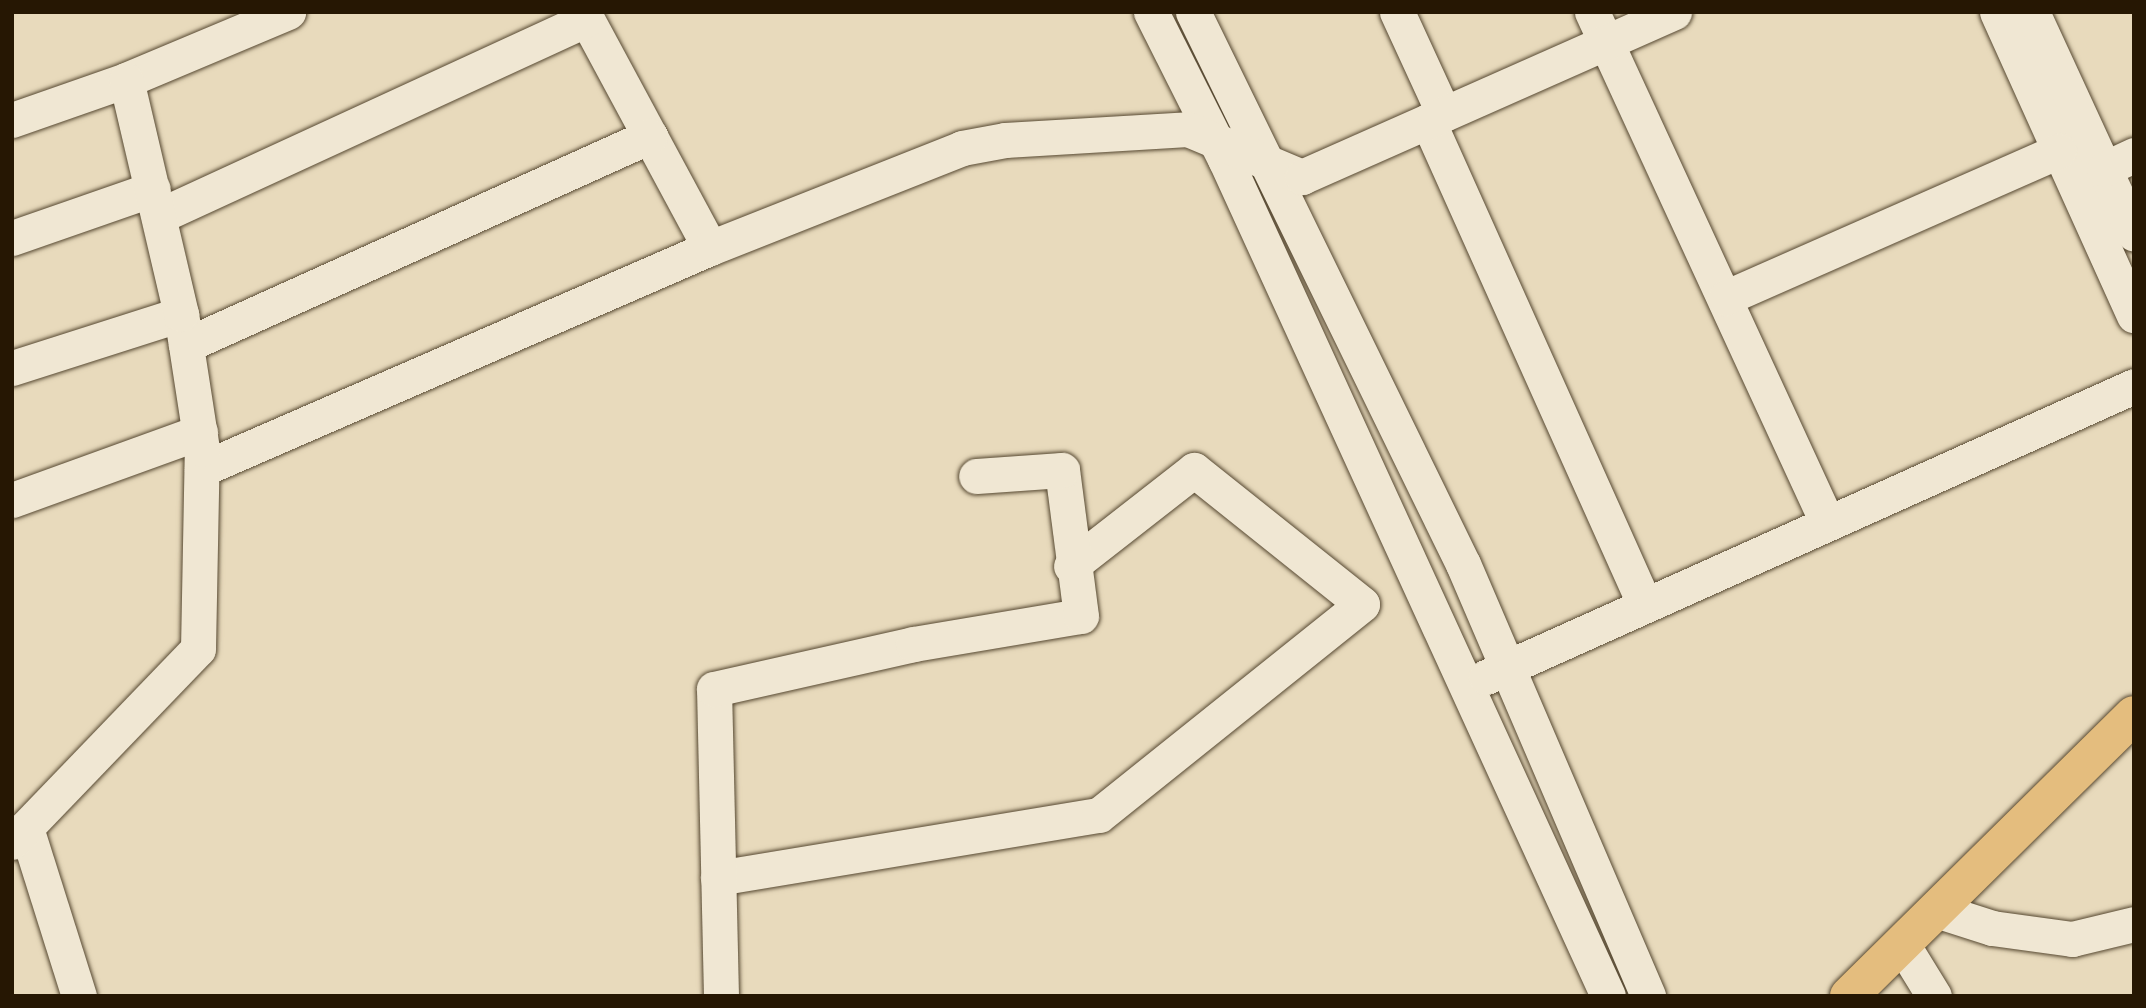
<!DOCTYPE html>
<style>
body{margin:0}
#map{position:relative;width:2146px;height:1008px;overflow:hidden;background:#e8dabc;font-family:"Old Standard TT",serif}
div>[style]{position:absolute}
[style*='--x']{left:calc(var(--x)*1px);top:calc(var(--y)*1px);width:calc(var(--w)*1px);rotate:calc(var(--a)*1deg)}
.roads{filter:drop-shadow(0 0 2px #564831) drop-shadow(0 0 2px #564831)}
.street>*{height:35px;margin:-17.5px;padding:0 17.5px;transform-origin:17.5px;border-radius:17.5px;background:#f0e7d3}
.primary>*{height:38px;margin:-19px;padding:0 19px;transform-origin:19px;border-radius:19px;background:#e4bd7e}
span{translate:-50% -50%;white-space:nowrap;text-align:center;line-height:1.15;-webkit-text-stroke:5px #f0e7d3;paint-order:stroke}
.frame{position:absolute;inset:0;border:14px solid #261703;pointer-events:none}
</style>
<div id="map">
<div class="roads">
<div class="street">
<i style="--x:583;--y:12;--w:268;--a:61.7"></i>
<i style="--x:1151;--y:12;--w:165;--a:63.3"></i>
<i style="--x:1225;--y:159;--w:920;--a:65.41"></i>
<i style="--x:1193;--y:12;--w:614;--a:63.94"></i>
<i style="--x:1463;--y:564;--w:470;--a:66.8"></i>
<i style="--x:1397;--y:12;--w:112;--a:65.3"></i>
<i style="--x:1592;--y:12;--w:562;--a:65.26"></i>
<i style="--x:1997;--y:12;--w:333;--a:65.7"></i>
<i style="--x:2032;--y:12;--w:244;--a:65.3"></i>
<i style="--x:12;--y:120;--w:121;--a:-19.3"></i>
<i style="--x:126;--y:80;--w:176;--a:-22.8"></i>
<i style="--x:1428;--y:121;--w:528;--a:65.86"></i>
<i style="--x:2104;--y:169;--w:33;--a:-25"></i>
<i style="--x:159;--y:216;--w:471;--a:-24.7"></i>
<i style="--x:12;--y:238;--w:149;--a:-19.2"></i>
<i style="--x:1725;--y:298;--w:365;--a:-23.8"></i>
<i style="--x:186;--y:345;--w:509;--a:-24.25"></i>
<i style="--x:12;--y:368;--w:177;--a:-17.7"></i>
<i style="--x:202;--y:469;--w:554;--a:-23.51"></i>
<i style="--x:710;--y:248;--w:271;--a:-21.6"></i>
<i style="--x:962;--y:148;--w:44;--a:-10.5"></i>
<i style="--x:1005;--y:140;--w:183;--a:-3.4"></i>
<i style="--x:1188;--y:129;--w:124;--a:22.8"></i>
<i style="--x:1302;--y:177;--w:407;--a:-23.9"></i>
<i style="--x:12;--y:500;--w:200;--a:-19.9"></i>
<i style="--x:1486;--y:677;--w:710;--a:-24.18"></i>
<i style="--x:26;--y:828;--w:176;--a:72.5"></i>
<i style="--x:12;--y:842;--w:268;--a:-46.1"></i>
<i style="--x:198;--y:649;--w:200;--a:-88.9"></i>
<i style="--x:202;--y:449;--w:137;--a:-98.8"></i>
<i style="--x:181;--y:314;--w:240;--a:-103.2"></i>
<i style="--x:718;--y:878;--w:386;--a:-9.4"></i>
<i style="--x:1099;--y:815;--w:337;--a:-38.7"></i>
<i style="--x:1362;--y:604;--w:215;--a:-141.4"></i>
<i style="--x:1194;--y:470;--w:156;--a:142"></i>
<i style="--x:1936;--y:910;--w:59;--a:17.8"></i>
<i style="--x:1992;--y:928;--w:81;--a:7.8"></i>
<i style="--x:2072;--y:939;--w:64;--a:-13.6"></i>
<i style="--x:1902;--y:944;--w:61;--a:58.4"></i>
<i style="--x:721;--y:996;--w:307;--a:-91.3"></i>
<i style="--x:714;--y:689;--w:204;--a:-12.7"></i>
<i style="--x:913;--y:644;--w:170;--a:-9.5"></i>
<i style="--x:1081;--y:616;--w:147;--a:-97.4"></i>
<i style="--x:1062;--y:470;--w:86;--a:176"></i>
</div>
<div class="primary">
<i style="--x:1849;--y:996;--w:400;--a:-44.6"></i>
</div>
</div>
<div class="frame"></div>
</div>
